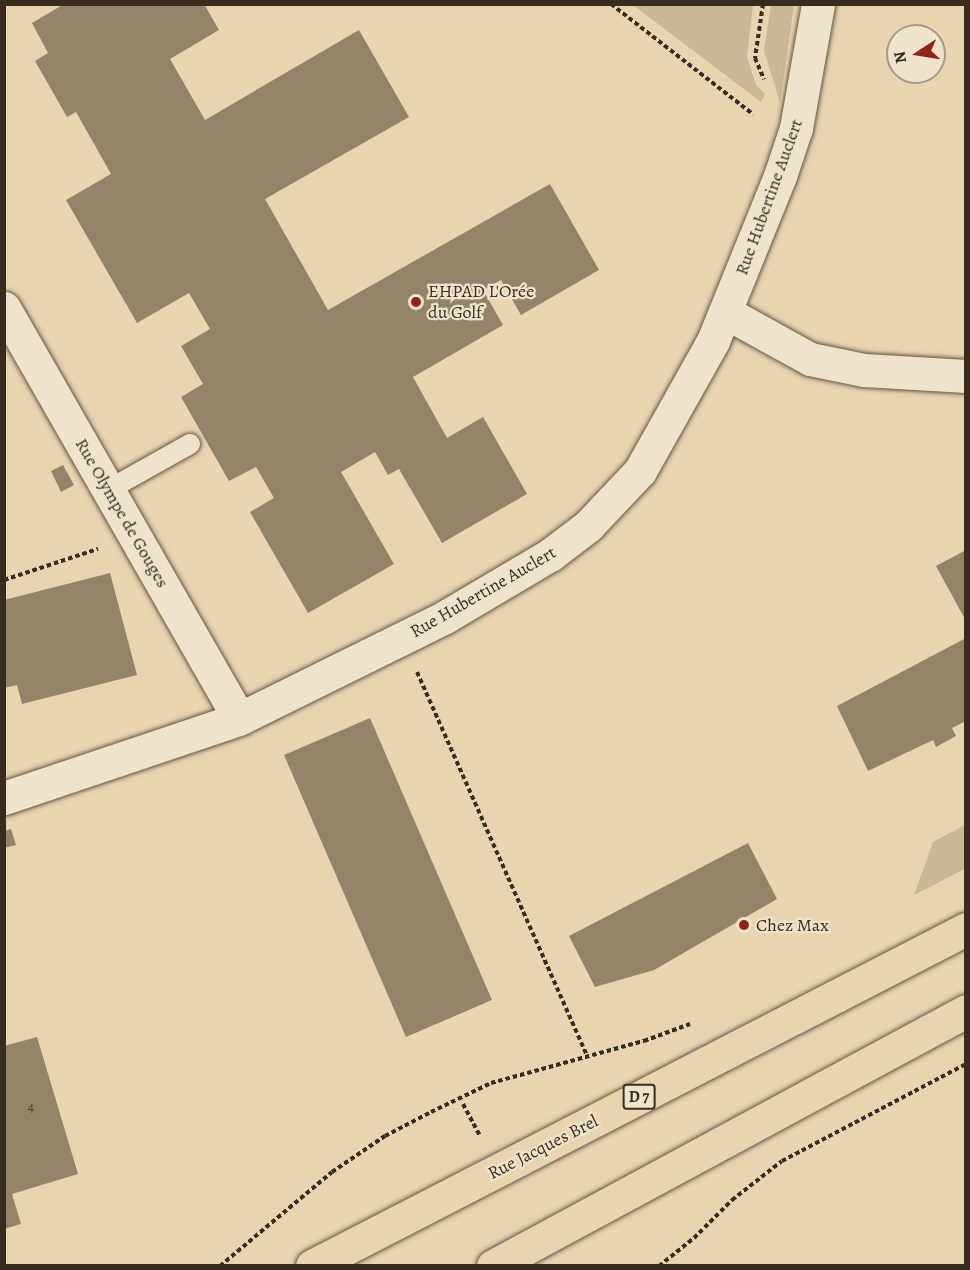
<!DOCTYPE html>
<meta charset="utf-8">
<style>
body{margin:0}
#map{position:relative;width:970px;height:1270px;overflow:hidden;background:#e8d4af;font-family:Alegreya,serif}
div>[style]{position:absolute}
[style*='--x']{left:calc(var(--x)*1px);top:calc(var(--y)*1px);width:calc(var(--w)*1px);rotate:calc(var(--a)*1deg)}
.green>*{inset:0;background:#cab796}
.building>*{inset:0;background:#938369}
.path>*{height:4px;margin-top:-2px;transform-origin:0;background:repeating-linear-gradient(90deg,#372c1e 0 4.5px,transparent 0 7.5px)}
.roads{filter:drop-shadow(0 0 2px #635642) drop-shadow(0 0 2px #635642)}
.lane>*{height:20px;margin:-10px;padding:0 10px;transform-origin:10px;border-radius:10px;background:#f0e3cb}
.street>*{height:33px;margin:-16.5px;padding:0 16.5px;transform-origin:16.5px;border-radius:16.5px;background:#f0e3cb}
.primary>*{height:33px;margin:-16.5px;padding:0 16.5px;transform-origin:16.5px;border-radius:16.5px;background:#e8d4af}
.dots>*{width:16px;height:16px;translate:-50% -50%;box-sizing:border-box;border:3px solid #f0e3cb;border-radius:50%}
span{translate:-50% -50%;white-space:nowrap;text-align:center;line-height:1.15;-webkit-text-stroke:4.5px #f0e3cb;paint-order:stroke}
.number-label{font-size:15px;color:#4e4231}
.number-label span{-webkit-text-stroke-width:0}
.shield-label span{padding:2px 4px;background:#f0e3cb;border:2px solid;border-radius:4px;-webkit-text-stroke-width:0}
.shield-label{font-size:16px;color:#372c1e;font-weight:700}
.street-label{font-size:18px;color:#372c1e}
.poi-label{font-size:18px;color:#372c1e}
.left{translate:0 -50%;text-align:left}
.frame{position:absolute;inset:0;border:6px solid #372c1e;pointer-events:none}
.north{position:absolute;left:886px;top:24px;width:60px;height:60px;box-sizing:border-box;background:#f0e3cb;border:2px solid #a69a86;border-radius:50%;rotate:258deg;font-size:16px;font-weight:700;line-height:24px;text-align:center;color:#372c1e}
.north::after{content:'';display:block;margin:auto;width:21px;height:27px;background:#8f2418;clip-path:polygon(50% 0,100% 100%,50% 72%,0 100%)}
</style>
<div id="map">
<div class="green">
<i style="clip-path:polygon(633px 5px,753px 5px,747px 57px,756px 85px,765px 94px,761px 102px)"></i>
<i style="clip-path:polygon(771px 5px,794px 5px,780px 102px,764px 51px)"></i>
<i style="clip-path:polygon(965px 825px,965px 869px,914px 895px,933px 842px)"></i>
</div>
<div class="building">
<i style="clip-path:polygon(64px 4px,204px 4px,219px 30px,170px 59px,205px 120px,359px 30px,409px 117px,265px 199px,328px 310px,550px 184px,599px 270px,521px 315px,501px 280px,483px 290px,503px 325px,413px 377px,447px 438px,483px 417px,527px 494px,442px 543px,399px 469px,388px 475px,375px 452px,341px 472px,394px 564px,308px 613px,250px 512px,274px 498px,256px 467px,229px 481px,181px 397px,203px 384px,181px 346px,210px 329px,189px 293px,137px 323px,66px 200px,111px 174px,76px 112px,67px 117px,35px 61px,48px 53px,32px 23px)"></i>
<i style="clip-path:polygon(63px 465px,74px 485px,61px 492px,51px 471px)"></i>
<i style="clip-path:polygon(966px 550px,966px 621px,936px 566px)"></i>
<i style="clip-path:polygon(110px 573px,137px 675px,22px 704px,17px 685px,4px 688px,4px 600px)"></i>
<i style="clip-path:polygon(966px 638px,966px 721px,952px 728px,956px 736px,936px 747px,933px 740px,868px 771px,837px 706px)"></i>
<i style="clip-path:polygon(370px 718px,492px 1000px,406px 1037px,284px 755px)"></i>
<i style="clip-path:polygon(11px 829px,16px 845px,4px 848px,4px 831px)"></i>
<i style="clip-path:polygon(748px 843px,777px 899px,654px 970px,595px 987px,569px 936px)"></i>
<i style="clip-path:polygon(37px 1037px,78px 1174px,12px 1194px,21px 1224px,4px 1229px,4px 1046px)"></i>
</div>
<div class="path">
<i style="--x:611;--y:4;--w:180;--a:37.8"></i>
<i style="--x:763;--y:4;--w:55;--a:98.4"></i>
<i style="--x:755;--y:58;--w:23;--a:67"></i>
<i style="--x:4;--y:580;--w:99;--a:-18.3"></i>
<i style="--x:417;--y:672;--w:420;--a:66.1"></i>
<i style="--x:463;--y:1104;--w:36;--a:62"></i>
<i style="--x:220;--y:1266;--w:146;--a:-40"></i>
<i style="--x:332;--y:1172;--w:64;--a:-34.2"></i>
<i style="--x:385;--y:1136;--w:52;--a:-27.6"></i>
<i style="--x:431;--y:1112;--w:67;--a:-25.8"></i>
<i style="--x:491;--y:1083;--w:159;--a:-15.4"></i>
<i style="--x:644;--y:1041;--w:49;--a:-20.3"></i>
<i style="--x:659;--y:1266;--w:45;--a:-38.7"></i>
<i style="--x:694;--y:1238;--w:54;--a:-45"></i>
<i style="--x:732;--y:1200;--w:63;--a:-38"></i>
<i style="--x:782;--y:1161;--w:208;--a:-27.8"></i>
</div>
<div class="roads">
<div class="lane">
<i style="--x:108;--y:490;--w:94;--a:-29.3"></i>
</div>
<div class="street">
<i style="--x:4;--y:308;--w:473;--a:60.2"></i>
<i style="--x:725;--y:312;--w:97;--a:28.9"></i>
<i style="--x:810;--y:359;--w:55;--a:11.5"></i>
<i style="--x:864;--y:370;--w:102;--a:3.4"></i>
<i style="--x:4;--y:798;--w:248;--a:-18.6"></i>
<i style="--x:239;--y:719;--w:230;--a:-26.3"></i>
<i style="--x:445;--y:617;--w:122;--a:-30.6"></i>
<i style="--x:550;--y:555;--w:48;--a:-37.3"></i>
<i style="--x:588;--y:526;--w:76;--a:-46.6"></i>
<i style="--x:640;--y:471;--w:149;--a:-60.7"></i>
<i style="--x:713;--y:341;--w:178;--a:-67.9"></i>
<i style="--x:780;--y:176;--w:51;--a:-71.6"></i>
<i style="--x:796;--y:128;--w:126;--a:-79.9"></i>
</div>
<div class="primary">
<i style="--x:312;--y:1266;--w:736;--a:-27.26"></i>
<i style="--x:493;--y:1266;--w:537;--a:-28.33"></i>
</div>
</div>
<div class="dots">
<i style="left:416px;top:302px;background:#8f2418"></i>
<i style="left:744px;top:925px;background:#8f2418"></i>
</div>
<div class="number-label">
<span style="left:31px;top:1107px">4</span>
</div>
<div class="shield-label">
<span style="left:639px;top:1097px">D 7</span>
</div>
<div class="street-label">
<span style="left:769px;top:197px;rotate:-70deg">Rue Hubertine Auclert</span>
<span style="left:122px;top:513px;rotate:60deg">Rue Olympe de Gouges</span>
<span style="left:483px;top:592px;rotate:-30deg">Rue Hubertine Auclert</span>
<span style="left:543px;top:1147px;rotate:-27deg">Rue Jacques Brel</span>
</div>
<div class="poi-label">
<span class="left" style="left:428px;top:302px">EHPAD L'Orée<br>du Golf</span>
<span class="left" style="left:756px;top:925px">Chez Max</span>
</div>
<div class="frame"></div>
<div class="north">N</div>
</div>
